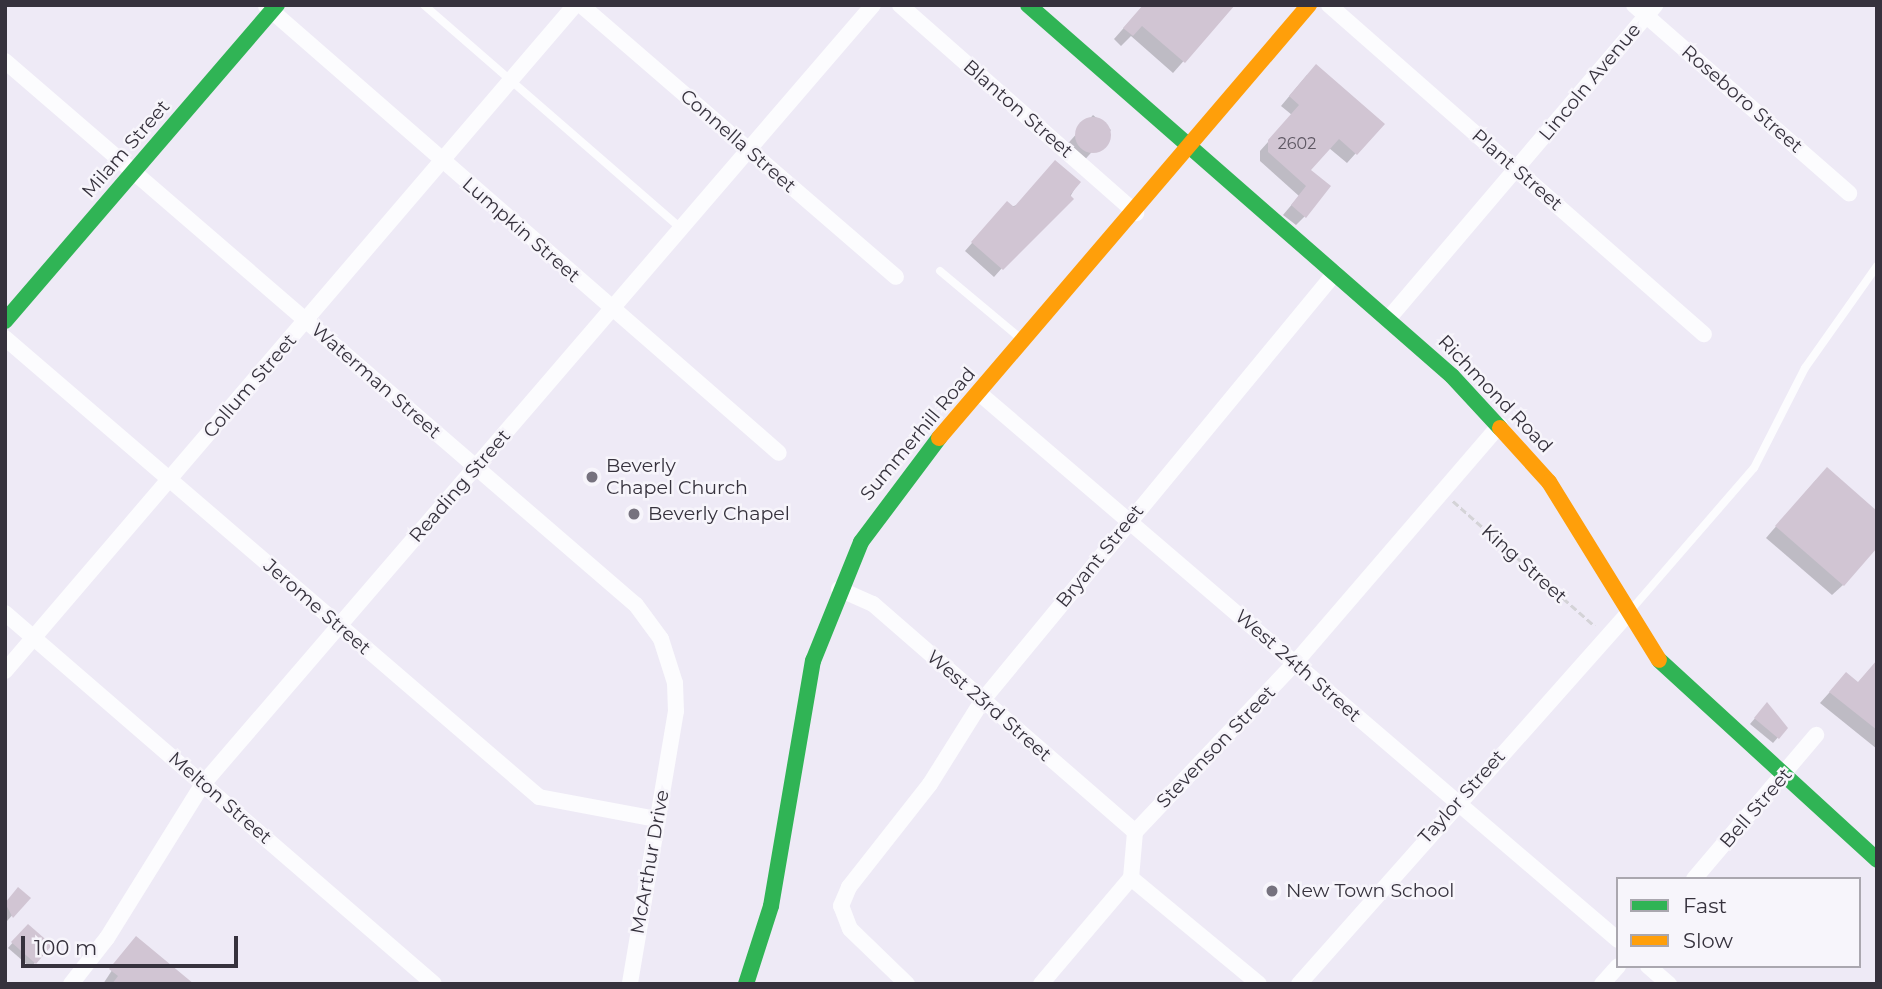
<!DOCTYPE html>
<style>
body{margin:0}
#map{position:relative;width:1882px;height:989px;overflow:hidden;background:#eeeaf6;font-family:Montserrat,sans-serif}
div>[style]{position:absolute}
[style*='--x']{left:calc(var(--x)*1px);top:calc(var(--y)*1px);width:calc(var(--w)*1px);rotate:calc(var(--a)*1deg)}
.shadow>*{inset:0;background:#0003}
.building>*{inset:0;background:#d1c5d3}
.round{border-radius:50%}
.path>*{height:2.5px;margin-top:-1.25px;transform-origin:0;background:repeating-linear-gradient(90deg,#d4d3d7 0 7px,transparent 0 10.5px)}
.lane>*{height:8px;margin:-4px;padding:0 4px;transform-origin:4px;border-radius:4px;background:#fcfcfe}
.street>*{height:16px;margin:-8px;padding:0 8px;transform-origin:8px;border-radius:8px;background:#fcfcfe}
.fast>*{height:16px;margin:-8px;padding:0 8px;transform-origin:8px;border-radius:8px;background:#30b455}
.slow>*{height:16px;margin:-8px;padding:0 8px;transform-origin:8px;border-radius:8px;background:#ff9f0a}
.dots>*{width:19px;height:19px;translate:-50% -50%;box-sizing:border-box;border:4px solid #f7f5fb;border-radius:50%}
span{translate:-50% -50%;white-space:nowrap;text-align:center;line-height:1.15;-webkit-text-stroke:5px #f7f5fb;paint-order:stroke}
.number-label{font-size:16px;color:#5d5762}
.number-label span{-webkit-text-stroke-width:0}
.street-label{font-size:19px;color:#36323d}
.poi-label{font-size:19px;color:#36323d}
.left{translate:0 -50%;text-align:left}
.frame{position:absolute;inset:0;border:7px solid #36323d;pointer-events:none}
.legend{position:absolute;left:1616px;top:877px;width:245px;height:91px;box-sizing:border-box;background:#f7f5fb;border:2px solid #aaa7af;margin:0;padding:9px 12px;list-style:none;font-size:21px;color:#36323d}
.legend li{display:flex;align-items:center;gap:14px;height:35px}
.legend b{width:35px;border:2px solid #aaa7af}
.scale{position:absolute;left:21px;top:936px;width:217px;height:32px;box-sizing:border-box;border:4px solid #36323d;border-top:0;padding-left:9px;font-size:21px;line-height:24px;white-space:nowrap;color:#36323d;-webkit-text-stroke:5px #f7f5fb;paint-order:stroke}
</style>
<div id="map">
<div class="shadow">
<i style="clip-path:polygon(1144px 5px,1233px 5px,1173px 73px,1131px 36px,1121px 46px,1114px 39px)"></i>
<i style="clip-path:polygon(1307px 75px,1382px 124px,1347px 163px,1329px 148px,1309px 171px,1305px 216px,1296px 225px,1283px 215px,1299px 196px,1260px 161px,1260px 151px,1292px 115px,1281px 106px)"></i>
<i style="clip-path:polygon(1093px 115px,1111px 130px,1082px 163px,1064px 148px)"></i>
<i style="clip-path:polygon(1078px 183px,1063px 209px,1051px 213px,994px 277px,965px 251px,1000px 211px)"></i>
<i style="clip-path:polygon(1816px 480px,1843px 585px,1832px 595px,1766px 538px)"></i>
<i style="clip-path:polygon(1877px 661px,1877px 749px,1820px 703px,1846px 674px,1857px 684px)"></i>
<i style="clip-path:polygon(1762px 710px,1786px 728px,1773px 743px,1750px 724px)"></i>
<i style="clip-path:polygon(14px 894px,28px 898px,7px 921px,5px 904px)"></i>
<i style="clip-path:polygon(23px 931px,35px 963px,30px 967px,8px 948px)"></i>
<i style="clip-path:polygon(126px 949px,192px 984px,103px 984px)"></i>
</div>
<div class="building">
<i style="clip-path:polygon(1143px 5px,1235px 5px,1185px 63px,1142px 26px,1133px 36px,1123px 28px)"></i>
<i style="clip-path:polygon(1316px 64px,1385px 124px,1357px 155px,1339px 139px,1311px 170px,1331px 186px,1306px 218px,1291px 205px,1306px 186px,1268px 152px,1268px 140px,1299px 105px,1289px 96px)"></i>
<i class="round" style="left:1075px;top:117px;width:36px;height:36px"></i>
<i style="clip-path:polygon(1055px 160px,1081px 182px,1070px 195px,1074px 199px,1003px 270px,971px 242px,1007px 201px,1014px 207px)"></i>
<i style="clip-path:polygon(1827px 467px,1877px 511px,1877px 548px,1844px 586px,1775px 526px)"></i>
<i style="clip-path:polygon(1877px 660px,1877px 730px,1829px 692px,1846px 672px,1858px 682px)"></i>
<i style="clip-path:polygon(1767px 702px,1788px 728px,1779px 739px,1754px 718px)"></i>
<i style="clip-path:polygon(18px 887px,31px 898px,13px 918px,5px 903px)"></i>
<i style="clip-path:polygon(28px 924px,52px 945px,36px 964px,11px 942px)"></i>
<i style="clip-path:polygon(136px 936px,194px 984px,112px 984px,118px 976px,109px 969px)"></i>
</div>
<div class="path">
<i style="--x:1453;--y:501;--w:189;--a:41.4"></i>
</div>
<div class="lane">
<i style="--x:424;--y:5;--w:342;--a:41"></i>
<i style="--x:940;--y:271;--w:103;--a:39.9"></i>
<i style="--x:1630;--y:611;--w:189;--a:-49.1"></i>
<i style="--x:1754;--y:468;--w:112;--a:-63"></i>
<i style="--x:1805;--y:368;--w:125;--a:-54.8"></i>
</div>
<div class="street">
<i style="--x:581;--y:5;--w:416;--a:40.8"></i>
<i style="--x:900;--y:5;--w:315;--a:41.4"></i>
<i style="--x:1329;--y:5;--w:499;--a:41.3"></i>
<i style="--x:1634;--y:5;--w:286;--a:41.2"></i>
<i style="--x:266;--y:6;--w:680;--a:41.07"></i>
<i style="--x:5;--y:61;--w:833;--a:40.77"></i>
<i style="--x:636;--y:605;--w:42;--a:53.7"></i>
<i style="--x:661;--y:639;--w:46;--a:72.3"></i>
<i style="--x:675;--y:683;--w:28;--a:88"></i>
<i style="--x:676;--y:711;--w:277;--a:99.6"></i>
<i style="--x:1389;--y:318;--w:411;--a:-49.6"></i>
<i style="--x:5;--y:338;--w:704;--a:40.68"></i>
<i style="--x:539;--y:797;--w:120;--a:10.6"></i>
<i style="--x:979;--y:393;--w:841;--a:40.56"></i>
<i style="--x:839;--y:589;--w:37;--a:24"></i>
<i style="--x:873;--y:604;--w:347;--a:41"></i>
<i style="--x:5;--y:613;--w:567;--a:40.85"></i>
<i style="--x:5;--y:671;--w:877;--a:-49.44"></i>
<i style="--x:1131;--y:878;--w:166;--a:39.6"></i>
<i style="--x:1694;--y:879;--w:189;--a:-49.7"></i>
<i style="--x:1648;--y:966;--w:28;--a:41"></i>
<i style="--x:71;--y:984;--w:58;--a:-52"></i>
<i style="--x:107;--y:938;--w:181;--a:-58.1"></i>
<i style="--x:203;--y:784;--w:1027;--a:-49.3"></i>
<i style="--x:907;--y:984;--w:79;--a:-136"></i>
<i style="--x:850;--y:929;--w:25;--a:-111"></i>
<i style="--x:841;--y:906;--w:21;--a:-67"></i>
<i style="--x:849;--y:887;--w:131;--a:-51.8"></i>
<i style="--x:930;--y:784;--w:98;--a:-57.9"></i>
<i style="--x:982;--y:701;--w:555;--a:-50.49"></i>
<i style="--x:1041;--y:984;--w:139;--a:-49.7"></i>
<i style="--x:1131;--y:878;--w:46;--a:-85"></i>
<i style="--x:1135;--y:832;--w:233;--a:-46.6"></i>
<i style="--x:1295;--y:663;--w:314;--a:-49.3"></i>
<i style="--x:1299;--y:984;--w:496;--a:-48.4"></i>
<i style="--x:1602;--y:984;--w:24;--a:-48"></i>
</div>
<div class="fast">
<i style="--x:1028;--y:5;--w:563;--a:41.19"></i>
<i style="--x:1452;--y:376;--w:71;--a:47.3"></i>
<i style="--x:5;--y:321;--w:417;--a:-49.3"></i>
<i style="--x:1659;--y:660;--w:296;--a:42.5"></i>
<i style="--x:746;--y:984;--w:82;--a:-72.2"></i>
<i style="--x:771;--y:906;--w:249;--a:-80.3"></i>
<i style="--x:813;--y:661;--w:128;--a:-68"></i>
<i style="--x:861;--y:542;--w:130;--a:-53.1"></i>
</div>
<div class="slow">
<i style="--x:1500;--y:428;--w:73;--a:47.8"></i>
<i style="--x:1549;--y:482;--w:209;--a:58.3"></i>
<i style="--x:939;--y:438;--w:570;--a:-49.49"></i>
</div>
<div class="dots">
<i style="left:592px;top:477px;background:#76727e"></i>
<i style="left:634px;top:514px;background:#76727e"></i>
<i style="left:1272px;top:891px;background:#76727e"></i>
</div>
<div class="number-label">
<span style="left:1297px;top:144px">2602</span>
</div>
<div class="street-label">
<span style="left:1590px;top:82px;rotate:-50deg">Lincoln Avenue</span>
<span style="left:1742px;top:99px;rotate:41deg">Roseboro Street</span>
<span style="left:1018px;top:109px;rotate:41deg">Blanton Street</span>
<span style="left:738px;top:141px;rotate:41deg">Connella Street</span>
<span style="left:126px;top:149px;rotate:-49deg">Milam Street</span>
<span style="left:1517px;top:170px;rotate:41deg">Plant Street</span>
<span style="left:521px;top:230px;rotate:41deg">Lumpkin Street</span>
<span style="left:376px;top:381px;rotate:41deg">Waterman Street</span>
<span style="left:250px;top:386px;rotate:-49deg">Collum Street</span>
<span style="left:1495px;top:394px;rotate:46deg">Richmond Road</span>
<span style="left:918px;top:434px;rotate:-50deg">Summerhill Road</span>
<span style="left:460px;top:486px;rotate:-49deg">Reading Street</span>
<span style="left:1100px;top:556px;rotate:-51deg">Bryant Street</span>
<span style="left:1524px;top:564px;rotate:42deg">King Street</span>
<span style="left:317px;top:607px;rotate:41deg">Jerome Street</span>
<span style="left:1298px;top:666px;rotate:41deg">West 24th Street</span>
<span style="left:989px;top:706px;rotate:41deg">West 23rd Street</span>
<span style="left:1216px;top:747px;rotate:-46deg">Stevenson Street</span>
<span style="left:1462px;top:797px;rotate:-48deg">Taylor Street</span>
<span style="left:220px;top:798px;rotate:41deg">Melton Street</span>
<span style="left:1756px;top:808px;rotate:-49deg">Bell Street</span>
<span style="left:650px;top:862px;rotate:-80deg">McArthur Drive</span>
</div>
<div class="poi-label">
<span class="left" style="left:606px;top:477px">Beverly<br>Chapel Church</span>
<span class="left" style="left:648px;top:514px">Beverly Chapel</span>
<span class="left" style="left:1286px;top:891px">New Town School</span>
</div>
<div class="frame"></div>
<ul class="legend">
<li><b style="height:9px;background:#30b455"></b>Fast</li>
<li><b style="height:9px;background:#ff9f0a"></b>Slow</li>
</ul>
<div class="scale">100 m</div>
</div>
